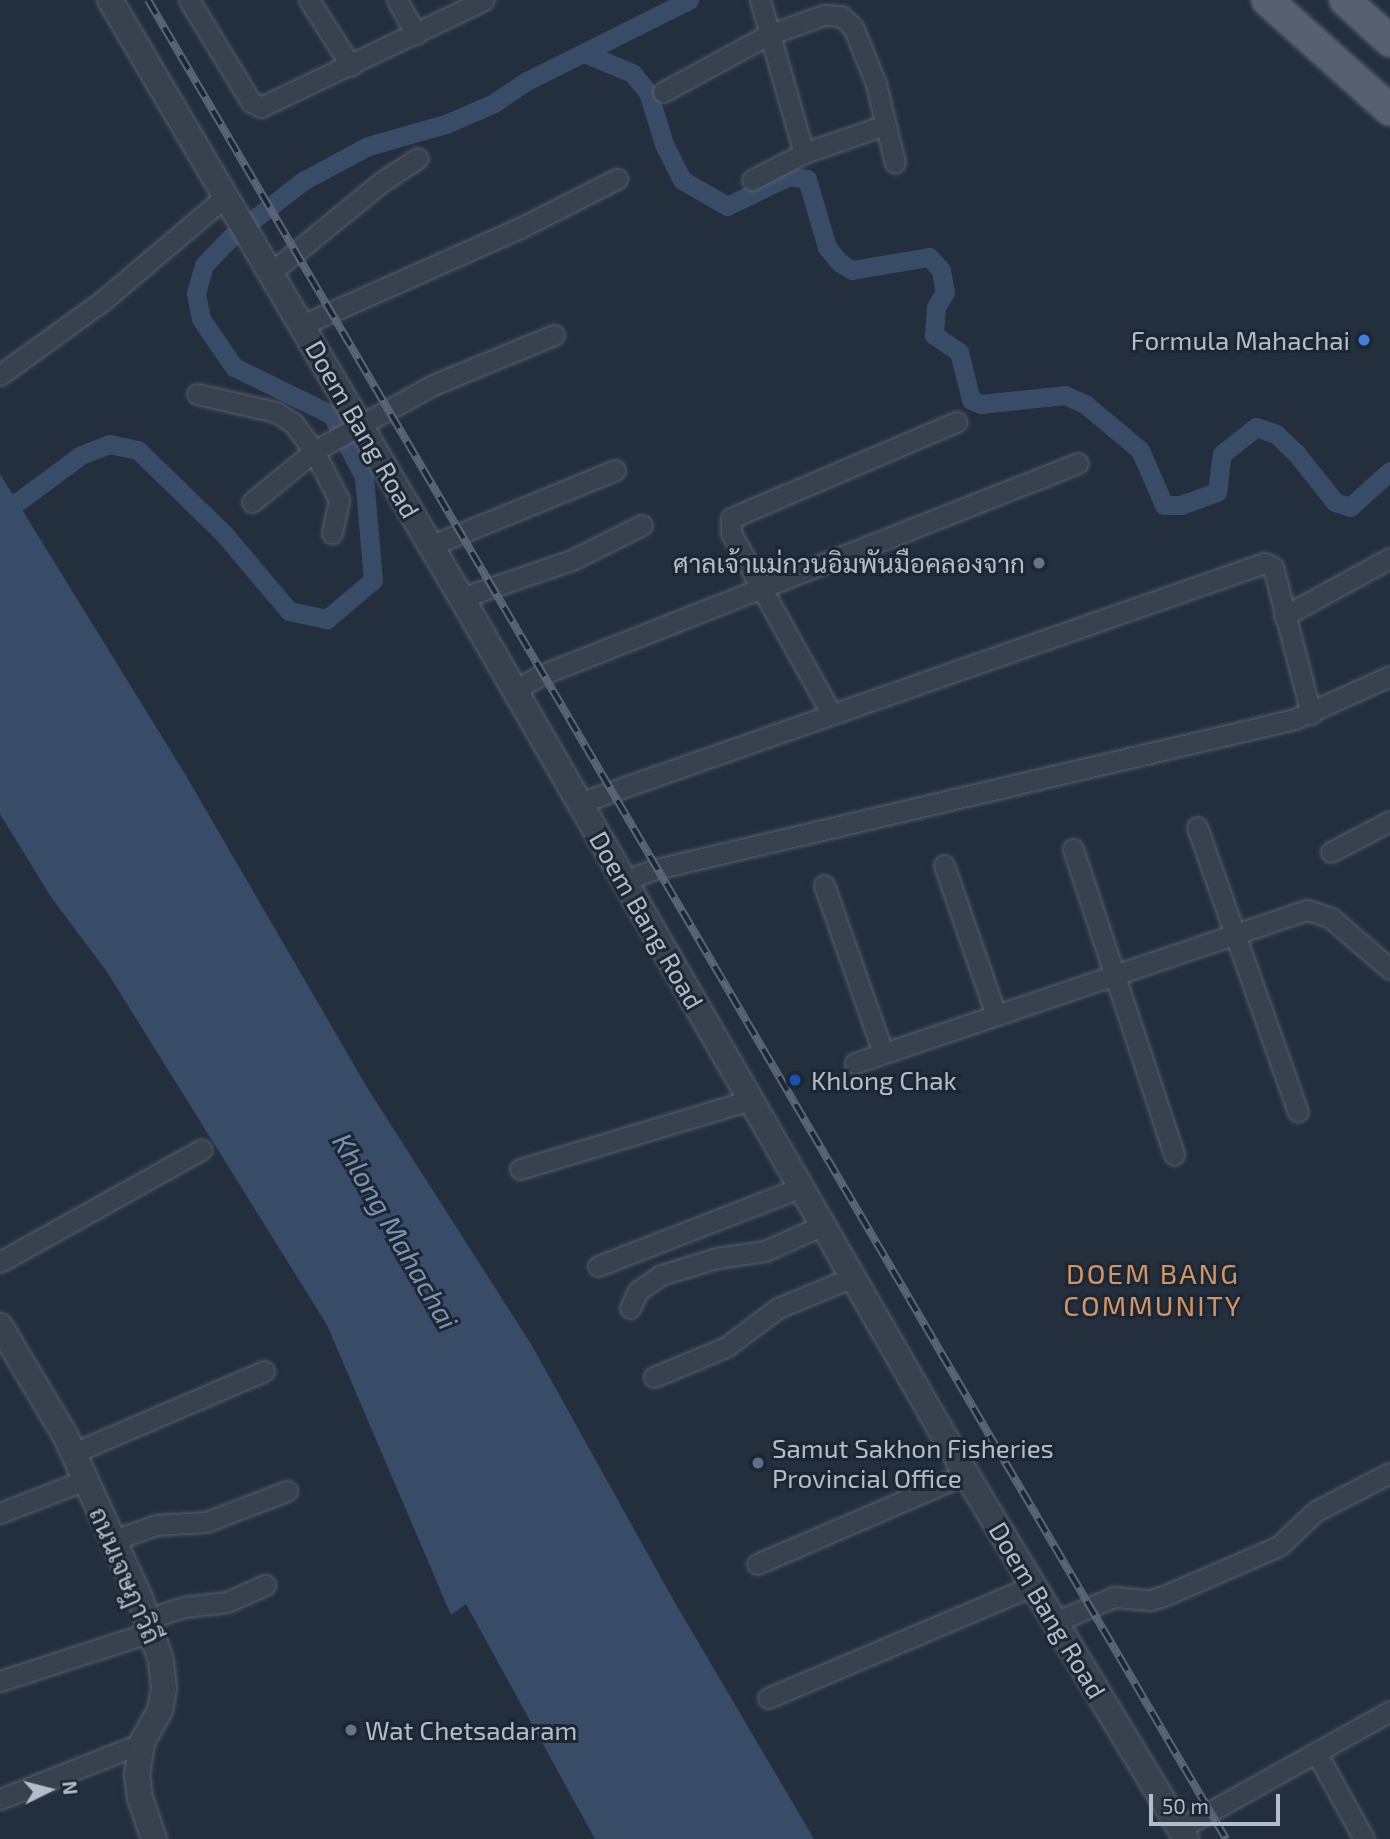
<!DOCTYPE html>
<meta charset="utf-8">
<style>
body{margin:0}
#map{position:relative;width:1390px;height:1839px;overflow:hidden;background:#242f3e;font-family:"Exo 2",Sarabun,sans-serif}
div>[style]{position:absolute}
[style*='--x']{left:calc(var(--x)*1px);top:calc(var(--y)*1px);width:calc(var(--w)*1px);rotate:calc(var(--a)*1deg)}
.water>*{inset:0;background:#394c67}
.canal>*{height:19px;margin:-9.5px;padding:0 9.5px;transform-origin:9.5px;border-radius:9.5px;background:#394c67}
.roads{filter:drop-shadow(0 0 2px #565f6c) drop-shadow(0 0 2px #565f6c)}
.minor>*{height:19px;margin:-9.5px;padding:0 9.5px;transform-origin:9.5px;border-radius:9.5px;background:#38414e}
.tertiary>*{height:24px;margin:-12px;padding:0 12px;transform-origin:12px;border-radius:12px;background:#38414e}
.primary>*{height:30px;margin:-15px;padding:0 15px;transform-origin:15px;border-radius:15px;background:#56606e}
.rail>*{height:8px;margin-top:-4px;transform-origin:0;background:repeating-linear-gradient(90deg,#1d2633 0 16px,#5a6575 0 32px);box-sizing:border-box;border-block:2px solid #5a6575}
.dots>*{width:19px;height:19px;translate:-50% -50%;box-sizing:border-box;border:4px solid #1d2633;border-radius:50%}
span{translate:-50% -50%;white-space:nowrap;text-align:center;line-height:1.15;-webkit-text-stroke:6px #1d2633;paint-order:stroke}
.poi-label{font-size:26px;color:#b4bcc9}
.right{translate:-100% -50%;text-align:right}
.left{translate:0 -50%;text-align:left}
.street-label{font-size:26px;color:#b4bcc9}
.water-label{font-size:28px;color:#7c92b1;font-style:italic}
.neighbourhood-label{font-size:28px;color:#d59563;letter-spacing:2px}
.north{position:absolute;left:14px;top:1755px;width:70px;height:70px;-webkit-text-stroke:5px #1d2633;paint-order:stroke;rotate:84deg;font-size:19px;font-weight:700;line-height:28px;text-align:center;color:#b4bcc9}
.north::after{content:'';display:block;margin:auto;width:24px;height:32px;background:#b4bcc9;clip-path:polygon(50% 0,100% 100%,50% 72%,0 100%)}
.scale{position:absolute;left:1149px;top:1794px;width:131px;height:32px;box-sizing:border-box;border:4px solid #b4bcc9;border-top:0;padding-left:9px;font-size:21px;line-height:24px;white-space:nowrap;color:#b4bcc9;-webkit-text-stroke:5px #1d2633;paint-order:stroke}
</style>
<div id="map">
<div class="water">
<i style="clip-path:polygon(0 474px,185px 774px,368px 1089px,531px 1344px,674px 1601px,814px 1839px,595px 1839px,466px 1604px,451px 1615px,327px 1325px,107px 972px,51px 897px,0 814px)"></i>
</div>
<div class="canal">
<i style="--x:584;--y:53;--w:52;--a:22.6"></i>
<i style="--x:632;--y:73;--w:25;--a:50"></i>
<i style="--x:648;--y:92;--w:54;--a:72.9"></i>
<i style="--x:664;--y:144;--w:40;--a:63.4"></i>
<i style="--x:682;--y:180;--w:52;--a:30"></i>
<i style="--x:727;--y:206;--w:69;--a:-25.8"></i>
<i style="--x:789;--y:176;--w:18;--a:9"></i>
<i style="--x:807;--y:179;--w:71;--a:73.6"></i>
<i style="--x:827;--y:247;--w:19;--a:51"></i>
<i style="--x:839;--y:262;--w:15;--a:32"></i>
<i style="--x:852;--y:270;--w:78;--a:-9.6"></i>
<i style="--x:929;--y:257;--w:18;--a:47"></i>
<i style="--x:941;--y:270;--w:22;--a:80"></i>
<i style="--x:945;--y:292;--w:17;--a:121"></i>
<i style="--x:936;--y:307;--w:28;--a:94"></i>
<i style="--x:934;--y:335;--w:30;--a:34"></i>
<i style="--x:959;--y:352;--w:49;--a:76"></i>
<i style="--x:971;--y:400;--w:11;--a:22"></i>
<i style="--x:981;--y:404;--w:84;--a:-6.1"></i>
<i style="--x:1065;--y:395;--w:23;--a:25"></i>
<i style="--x:1086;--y:405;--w:70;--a:39.8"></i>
<i style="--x:1140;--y:450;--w:60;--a:66.4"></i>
<i style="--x:1164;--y:505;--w:17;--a:0"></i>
<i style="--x:1181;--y:505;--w:38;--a:-20"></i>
<i style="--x:1217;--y:492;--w:38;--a:-83"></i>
<i style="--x:1222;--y:454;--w:43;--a:-38.5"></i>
<i style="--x:1256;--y:427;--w:21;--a:19"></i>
<i style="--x:1276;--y:434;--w:28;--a:44"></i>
<i style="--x:1296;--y:453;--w:63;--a:51.5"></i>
<i style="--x:1335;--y:502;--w:16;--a:18"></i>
<i style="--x:1350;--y:507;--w:54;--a:-42"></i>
<i style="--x:0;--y:515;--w:101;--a:-36.5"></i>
<i style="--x:81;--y:455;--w:30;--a:-21"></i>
<i style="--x:109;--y:444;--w:30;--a:12"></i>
<i style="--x:138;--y:450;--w:120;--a:44.3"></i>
<i style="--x:224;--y:534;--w:101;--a:49.8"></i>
<i style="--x:289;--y:611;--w:39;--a:12"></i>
<i style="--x:327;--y:619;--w:60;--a:-40.3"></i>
<i style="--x:373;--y:580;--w:103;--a:-95"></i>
<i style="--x:364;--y:477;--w:70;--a:-117.3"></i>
<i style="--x:332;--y:415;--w:109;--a:-153.9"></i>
<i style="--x:234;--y:367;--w:58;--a:-124.5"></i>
<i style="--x:201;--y:319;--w:26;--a:-101"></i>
<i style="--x:196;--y:293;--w:29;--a:-74"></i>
<i style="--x:204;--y:265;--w:39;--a:-46"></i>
<i style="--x:231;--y:237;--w:91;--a:-37.9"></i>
<i style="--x:303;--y:181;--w:74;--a:-28.3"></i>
<i style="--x:368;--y:146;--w:81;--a:-15.8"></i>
<i style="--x:446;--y:124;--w:52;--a:-23.6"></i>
<i style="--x:494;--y:103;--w:40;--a:-34"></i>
<i style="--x:527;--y:81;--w:181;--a:-26.6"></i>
</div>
<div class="roads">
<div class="minor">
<i style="--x:189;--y:0;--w:119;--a:58.7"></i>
<i style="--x:251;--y:102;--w:11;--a:27"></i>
<i style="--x:261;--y:107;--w:247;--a:-25.6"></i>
<i style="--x:309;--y:0;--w:78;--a:57.5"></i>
<i style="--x:397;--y:0;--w:39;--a:61"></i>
<i style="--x:760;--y:0;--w:159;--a:74"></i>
<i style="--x:663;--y:92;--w:119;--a:-28.5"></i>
<i style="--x:768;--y:35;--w:59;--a:-19.7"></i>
<i style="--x:824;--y:15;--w:17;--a:3"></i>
<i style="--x:841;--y:16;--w:16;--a:43"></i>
<i style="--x:853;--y:27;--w:61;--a:68"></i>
<i style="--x:876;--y:84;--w:81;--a:76.5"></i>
<i style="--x:752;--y:180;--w:59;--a:-27.4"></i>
<i style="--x:804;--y:153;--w:86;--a:-19.1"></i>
<i style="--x:269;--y:274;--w:144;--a:-39.3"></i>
<i style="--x:380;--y:183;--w:45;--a:-33.3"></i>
<i style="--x:302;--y:325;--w:239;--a:-24"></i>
<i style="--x:520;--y:228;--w:109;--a:-26.8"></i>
<i style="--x:0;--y:375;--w:125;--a:-35.9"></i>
<i style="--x:101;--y:302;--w:165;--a:-40.3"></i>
<i style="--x:197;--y:394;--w:81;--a:12.8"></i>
<i style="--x:276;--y:412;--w:20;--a:33"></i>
<i style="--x:293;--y:423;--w:35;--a:53"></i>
<i style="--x:314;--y:451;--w:136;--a:-29"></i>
<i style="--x:433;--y:385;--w:131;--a:-22.5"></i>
<i style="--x:252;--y:502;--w:80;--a:-39.4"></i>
<i style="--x:314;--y:451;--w:55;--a:63"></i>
<i style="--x:339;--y:500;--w:34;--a:102"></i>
<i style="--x:430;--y:546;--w:200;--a:-22.3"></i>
<i style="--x:461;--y:598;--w:120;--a:-19"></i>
<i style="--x:574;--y:559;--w:76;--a:-26.6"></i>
<i style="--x:1284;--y:616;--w:121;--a:-28.7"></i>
<i style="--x:515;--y:690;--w:30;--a:-30"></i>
<i style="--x:541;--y:675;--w:577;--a:-21.54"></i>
<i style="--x:831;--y:713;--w:206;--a:-119.1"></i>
<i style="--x:731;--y:533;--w:15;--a:-90"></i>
<i style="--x:731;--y:518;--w:245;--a:-23.1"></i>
<i style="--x:579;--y:803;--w:726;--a:-19.31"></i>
<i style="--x:1264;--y:563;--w:10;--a:24"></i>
<i style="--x:1273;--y:567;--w:152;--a:75.5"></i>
<i style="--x:1197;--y:827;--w:302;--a:70.5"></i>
<i style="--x:1073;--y:849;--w:322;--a:71.7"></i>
<i style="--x:1331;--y:852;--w:67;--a:-27.7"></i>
<i style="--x:944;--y:865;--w:159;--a:70.9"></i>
<i style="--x:624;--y:881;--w:34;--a:-21"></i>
<i style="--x:656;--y:869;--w:656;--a:-13.21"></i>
<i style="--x:1295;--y:719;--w:104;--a:-24.4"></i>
<i style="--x:824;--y:885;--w:178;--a:70.6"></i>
<i style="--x:855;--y:1063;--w:477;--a:-18.7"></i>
<i style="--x:1307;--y:910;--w:25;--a:18"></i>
<i style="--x:1331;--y:918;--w:78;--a:40.8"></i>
<i style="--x:520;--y:1169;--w:240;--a:-16.7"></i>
<i style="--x:0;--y:1262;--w:231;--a:-29.2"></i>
<i style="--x:598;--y:1266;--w:219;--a:-21.2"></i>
<i style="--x:630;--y:1308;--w:19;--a:-65"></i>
<i style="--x:638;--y:1291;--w:28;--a:-35"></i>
<i style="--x:661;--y:1275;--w:59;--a:-16.9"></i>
<i style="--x:717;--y:1258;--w:49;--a:-8.3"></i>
<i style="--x:765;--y:1251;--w:64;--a:-24.1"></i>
<i style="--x:654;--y:1377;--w:78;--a:-22.6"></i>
<i style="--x:726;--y:1347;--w:65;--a:-36.9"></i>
<i style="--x:778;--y:1308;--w:81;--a:-22.5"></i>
<i style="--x:73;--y:1453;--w:208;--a:-23.2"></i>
<i style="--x:0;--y:1513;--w:91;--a:-21.2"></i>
<i style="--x:114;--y:1540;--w:45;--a:-19.7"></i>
<i style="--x:156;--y:1525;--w:50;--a:-3.4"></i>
<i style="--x:206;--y:1522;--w:87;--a:-20.9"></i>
<i style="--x:757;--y:1564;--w:228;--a:-23.3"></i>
<i style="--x:147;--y:1619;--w:40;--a:-18"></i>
<i style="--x:185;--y:1607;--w:42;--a:-6.8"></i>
<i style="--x:227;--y:1602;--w:42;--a:-24.1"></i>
<i style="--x:1055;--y:1622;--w:64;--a:-23"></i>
<i style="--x:1114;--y:1597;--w:36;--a:5"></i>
<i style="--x:1150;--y:1600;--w:15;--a:-16"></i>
<i style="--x:1164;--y:1596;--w:125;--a:-23.5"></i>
<i style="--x:1279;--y:1546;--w:51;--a:-43.4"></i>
<i style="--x:1316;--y:1511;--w:83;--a:-27.2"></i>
<i style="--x:0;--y:1681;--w:159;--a:-18"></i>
<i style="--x:768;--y:1698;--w:287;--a:-23"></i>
<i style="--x:1316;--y:1752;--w:99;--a:61.1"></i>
<i style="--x:0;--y:1799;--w:153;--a:-21.5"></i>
<i style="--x:1179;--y:1829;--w:242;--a:-29.2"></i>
</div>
<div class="tertiary">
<i style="--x:110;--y:0;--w:720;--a:59.55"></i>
<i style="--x:475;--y:621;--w:984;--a:60.07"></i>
<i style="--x:966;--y:1474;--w:426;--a:58.9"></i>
<i style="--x:0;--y:1326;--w:127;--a:59.2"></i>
<i style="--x:65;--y:1435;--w:179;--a:65.3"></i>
<i style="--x:140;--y:1598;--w:66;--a:71.6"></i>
<i style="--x:161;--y:1661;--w:27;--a:84"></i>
<i style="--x:164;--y:1688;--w:22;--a:100"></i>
<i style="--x:160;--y:1710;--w:38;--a:119"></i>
<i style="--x:142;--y:1743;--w:31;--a:99"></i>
<i style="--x:137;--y:1774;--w:24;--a:83"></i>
<i style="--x:140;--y:1798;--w:43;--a:71.1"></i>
</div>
<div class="primary">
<i style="--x:1267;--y:0;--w:165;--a:41.8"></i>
<i style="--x:1345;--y:0;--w:61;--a:42.3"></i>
</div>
</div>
<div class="rail">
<i style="--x:148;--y:0;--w:2132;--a:59.62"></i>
</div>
<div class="dots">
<i style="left:1364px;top:340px;background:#3f7fe0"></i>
<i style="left:1039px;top:563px;background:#6b7280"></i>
<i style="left:795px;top:1080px;background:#1a4fb4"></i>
<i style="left:758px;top:1463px;background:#5c6f8a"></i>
<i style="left:351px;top:1730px;background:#6b7280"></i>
</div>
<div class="poi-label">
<span class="right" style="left:1350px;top:340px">Formula Mahachai</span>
<span class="right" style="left:1025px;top:563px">ศาลเจ้าแม่กวนอิมพันมือคลองจาก</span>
<span class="left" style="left:811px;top:1080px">Khlong Chak</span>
<span class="left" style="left:772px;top:1463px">Samut Sakhon Fisheries<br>Provincial Office</span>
<span class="left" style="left:365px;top:1730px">Wat Chetsadaram</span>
</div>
<div class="street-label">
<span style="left:363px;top:429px;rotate:60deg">Doem Bang Road</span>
<span style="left:647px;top:920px;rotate:60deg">Doem Bang Road</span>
<span style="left:126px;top:1575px;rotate:67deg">ถนนเจษฎาวิถี</span>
<span style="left:1048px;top:1610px;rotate:59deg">Doem Bang Road</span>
</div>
<div class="water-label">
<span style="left:396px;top:1231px;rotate:60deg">Khlong Mahachai</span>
</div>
<div class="neighbourhood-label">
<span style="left:1153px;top:1289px">DOEM BANG<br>COMMUNITY</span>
</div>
<div class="north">N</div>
<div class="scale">50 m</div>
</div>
